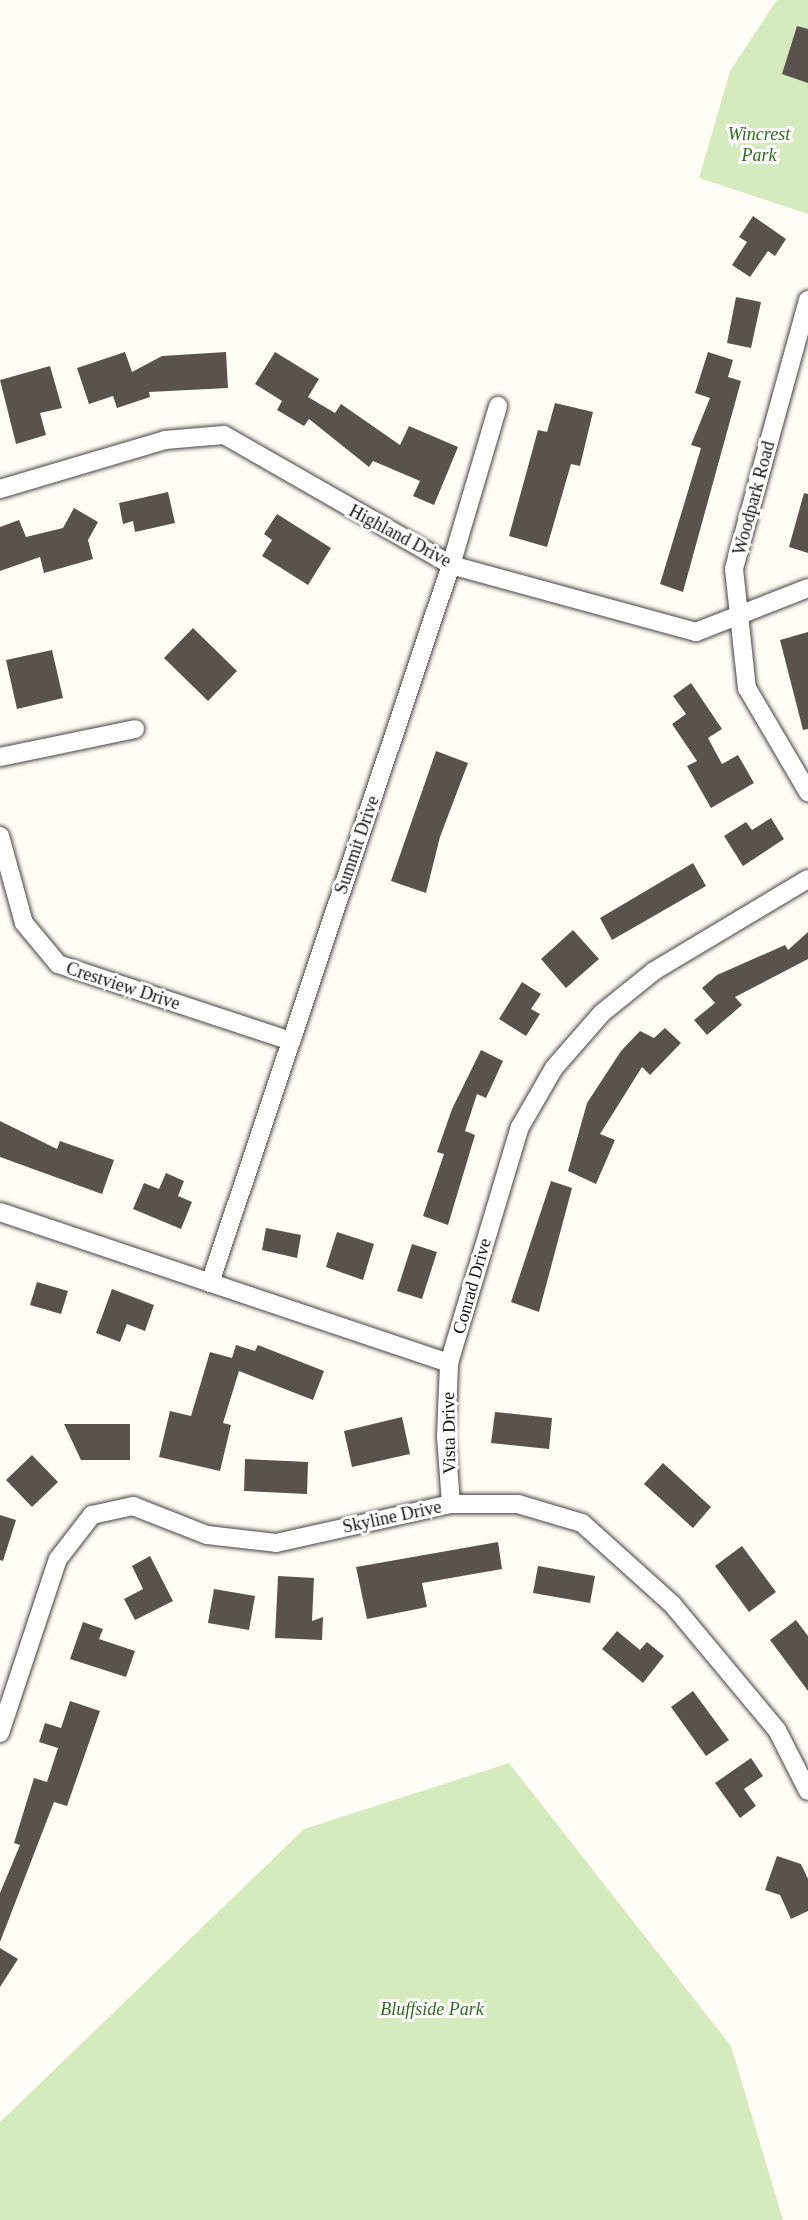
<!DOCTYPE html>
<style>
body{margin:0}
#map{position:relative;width:808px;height:2220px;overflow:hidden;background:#fffdf5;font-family:Georgia,serif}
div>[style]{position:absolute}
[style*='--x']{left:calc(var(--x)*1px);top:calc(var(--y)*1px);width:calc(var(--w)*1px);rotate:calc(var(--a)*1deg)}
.green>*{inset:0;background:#d5ebbd}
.building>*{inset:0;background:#5a524d}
.roads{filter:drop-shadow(0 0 2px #444) drop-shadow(0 0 2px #444)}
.minor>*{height:18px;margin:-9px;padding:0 9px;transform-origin:9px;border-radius:9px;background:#fff}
span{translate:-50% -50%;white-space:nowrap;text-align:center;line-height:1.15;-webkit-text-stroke:6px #fff;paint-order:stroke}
.park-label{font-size:18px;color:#2f6b1f;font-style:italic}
.street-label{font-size:18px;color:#111}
</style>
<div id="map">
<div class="green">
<i style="clip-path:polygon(777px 0,808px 0,808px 214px,699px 178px,730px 71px)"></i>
<i style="clip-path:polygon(509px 1763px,731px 2046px,783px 2220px,0 2220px,0 2122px,304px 1829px)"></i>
</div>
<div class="building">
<i style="clip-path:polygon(797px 26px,808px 29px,808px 83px,782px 74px)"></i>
<i style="clip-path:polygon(753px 216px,786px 239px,775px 256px,768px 251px,750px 277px,732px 265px,747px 242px,739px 237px)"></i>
<i style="clip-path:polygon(736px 297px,761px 302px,751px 348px,727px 343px)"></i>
<i style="clip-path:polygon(125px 352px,132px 372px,162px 356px,226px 352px,228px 388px,149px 392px,150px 397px,117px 408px,113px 396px,89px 404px,77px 368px)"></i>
<i style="clip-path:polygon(275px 352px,319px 379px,308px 397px,335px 413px,341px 404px,400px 445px,409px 426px,458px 447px,434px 505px,413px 496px,420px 481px,373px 461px,369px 467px,309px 419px,304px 426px,277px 410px,282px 401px,255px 384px)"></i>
<i style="clip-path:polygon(708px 352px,733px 360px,728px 377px,741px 381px,683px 592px,660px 584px,701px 448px,691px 445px,710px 398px,695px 393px)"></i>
<i style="clip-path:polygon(50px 366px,62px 408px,40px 413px,46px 435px,16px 444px,0 380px)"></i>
<i style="clip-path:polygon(555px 403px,593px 412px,580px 466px,571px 464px,547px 547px,509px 536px,538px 430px,547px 432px)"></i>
<i style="clip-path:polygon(168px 492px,175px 523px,135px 532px,133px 521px,123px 524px,119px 503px)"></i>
<i style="clip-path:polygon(804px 493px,808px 494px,808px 553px,789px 547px)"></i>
<i style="clip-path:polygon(74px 508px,98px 522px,88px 540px,93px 559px,44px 573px,40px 557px,0 571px,0 527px,19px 520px,26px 537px,63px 528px)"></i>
<i style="clip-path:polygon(277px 514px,331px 548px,308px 585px,262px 556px,272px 540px,264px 534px)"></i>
<i style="clip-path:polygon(193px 628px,237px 671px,208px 701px,164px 658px)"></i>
<i style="clip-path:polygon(808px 632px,808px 729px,803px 730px,780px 640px)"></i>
<i style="clip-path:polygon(52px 650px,63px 698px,17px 709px,6px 660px)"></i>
<i style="clip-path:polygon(691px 683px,722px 729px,708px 738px,722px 764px,738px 755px,754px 783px,711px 808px,687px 766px,697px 761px,672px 724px,686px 714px,673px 696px)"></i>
<i style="clip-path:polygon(436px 751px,468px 763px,440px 837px,426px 893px,391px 881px)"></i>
<i style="clip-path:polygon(771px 818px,784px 839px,743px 866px,724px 836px,746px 822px,752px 830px)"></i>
<i style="clip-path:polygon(693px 863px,706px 886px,612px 940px,600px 918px)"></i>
<i style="clip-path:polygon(573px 930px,599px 959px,566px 988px,541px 959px)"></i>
<i style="clip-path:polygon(808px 932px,808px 959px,735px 997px,742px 1005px,707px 1035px,694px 1020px,715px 1003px,702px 988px,717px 975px,785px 945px,788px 950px)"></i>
<i style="clip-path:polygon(522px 982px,541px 994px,531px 1009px,540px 1014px,526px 1036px,499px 1019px)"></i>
<i style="clip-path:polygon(665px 1028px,681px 1043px,650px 1075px,642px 1067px,600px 1134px,615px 1140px,596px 1184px,568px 1171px,587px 1103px,621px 1051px,640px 1031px,654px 1038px)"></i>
<i style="clip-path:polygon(481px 1050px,503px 1061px,486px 1098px,477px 1094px,465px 1131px,475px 1135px,448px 1225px,423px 1216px,444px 1154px,437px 1152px,452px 1109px)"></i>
<i style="clip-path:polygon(0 1121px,57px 1149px,60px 1141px,114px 1160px,102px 1194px,0 1157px)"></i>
<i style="clip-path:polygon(166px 1173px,184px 1181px,178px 1196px,192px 1202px,181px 1229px,133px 1209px,144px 1183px,159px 1189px)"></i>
<i style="clip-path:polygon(551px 1181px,572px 1188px,539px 1312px,511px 1302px)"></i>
<i style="clip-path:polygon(266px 1228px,301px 1235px,297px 1258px,262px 1250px)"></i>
<i style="clip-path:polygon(337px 1232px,374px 1244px,363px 1280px,326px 1267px)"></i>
<i style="clip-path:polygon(412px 1244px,437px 1252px,422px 1299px,397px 1291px)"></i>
<i style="clip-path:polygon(37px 1282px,68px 1291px,61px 1314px,30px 1305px)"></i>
<i style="clip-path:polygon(112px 1289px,154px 1305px,145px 1331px,127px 1324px,120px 1342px,96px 1333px)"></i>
<i style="clip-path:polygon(236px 1345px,255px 1351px,258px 1345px,324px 1371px,313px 1400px,239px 1371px,223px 1423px,231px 1425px,220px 1471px,159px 1457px,170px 1411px,191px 1416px,210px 1352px,232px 1358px)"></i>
<i style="clip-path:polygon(495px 1412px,552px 1418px,549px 1449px,491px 1443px)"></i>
<i style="clip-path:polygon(402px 1417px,410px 1454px,352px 1467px,344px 1431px)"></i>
<i style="clip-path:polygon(64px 1424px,130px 1424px,130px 1460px,81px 1460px)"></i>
<i style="clip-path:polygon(32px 1455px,58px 1482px,32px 1507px,6px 1480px)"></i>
<i style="clip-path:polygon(245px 1459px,308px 1462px,307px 1494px,244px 1491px)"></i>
<i style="clip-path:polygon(663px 1463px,711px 1507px,693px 1528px,644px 1484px)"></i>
<i style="clip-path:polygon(0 1515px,16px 1520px,3px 1561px,0 1560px)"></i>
<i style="clip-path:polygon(498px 1542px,502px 1569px,422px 1583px,427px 1607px,367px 1619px,356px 1567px)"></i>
<i style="clip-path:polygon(742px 1546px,776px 1592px,749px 1612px,715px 1566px)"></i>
<i style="clip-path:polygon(150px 1556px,173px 1601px,135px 1620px,124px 1599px,143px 1589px,132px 1566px)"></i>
<i style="clip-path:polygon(538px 1566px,595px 1576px,590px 1603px,533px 1593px)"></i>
<i style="clip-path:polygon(278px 1576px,314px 1578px,312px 1621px,323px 1617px,322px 1640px,275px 1638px)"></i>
<i style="clip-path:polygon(214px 1589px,255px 1596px,249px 1630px,208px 1623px)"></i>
<i style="clip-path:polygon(796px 1620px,808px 1636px,808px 1691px,770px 1640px)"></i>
<i style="clip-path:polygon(83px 1622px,103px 1629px,99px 1639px,135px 1651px,126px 1677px,70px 1659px)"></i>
<i style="clip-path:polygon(617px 1631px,640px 1650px,647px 1642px,664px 1656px,643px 1683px,602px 1649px)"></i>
<i style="clip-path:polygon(693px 1691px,729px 1740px,706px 1756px,671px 1707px)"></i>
<i style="clip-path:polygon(70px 1701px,100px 1711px,67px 1806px,54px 1802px,0 1942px,0 1893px,20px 1845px,14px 1843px,34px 1778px,47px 1782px,58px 1748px,39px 1742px,45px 1723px,61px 1728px)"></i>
<i style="clip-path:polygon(751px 1758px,763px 1776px,744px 1789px,756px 1806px,740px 1818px,715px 1783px)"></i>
<i style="clip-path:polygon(777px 1856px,801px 1864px,808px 1879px,808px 1911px,791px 1919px,780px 1895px,765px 1890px)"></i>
<i style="clip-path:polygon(0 1948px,18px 1959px,0 1987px)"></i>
</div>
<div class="roads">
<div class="minor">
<i style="--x:808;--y:300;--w:279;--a:105.4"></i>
<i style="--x:734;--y:569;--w:120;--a:83.8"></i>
<i style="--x:747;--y:688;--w:121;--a:59.6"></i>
<i style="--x:0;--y:489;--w:172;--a:-16.5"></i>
<i style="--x:165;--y:440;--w:59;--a:-4.8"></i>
<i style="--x:224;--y:435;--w:262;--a:29.8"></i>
<i style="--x:451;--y:565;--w:254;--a:15.3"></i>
<i style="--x:696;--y:632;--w:120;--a:-21.4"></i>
<i style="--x:0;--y:757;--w:138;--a:-11.7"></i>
<i style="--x:0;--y:836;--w:90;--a:74.6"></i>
<i style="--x:24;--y:923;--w:53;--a:50.3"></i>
<i style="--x:58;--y:964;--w:245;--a:18.3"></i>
<i style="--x:0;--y:1212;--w:474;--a:18.6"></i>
<i style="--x:210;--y:1283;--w:757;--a:-71.45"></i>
<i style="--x:451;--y:565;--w:166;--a:-73.5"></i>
<i style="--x:451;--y:1504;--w:68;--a:-94.2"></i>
<i style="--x:446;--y:1436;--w:73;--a:-87.6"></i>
<i style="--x:449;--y:1363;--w:246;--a:-73.3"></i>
<i style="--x:520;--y:1127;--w:68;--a:-60"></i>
<i style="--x:554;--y:1068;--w:73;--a:-48.9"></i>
<i style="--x:602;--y:1013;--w:67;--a:-38.9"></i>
<i style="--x:654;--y:971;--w:179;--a:-30.9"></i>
<i style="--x:0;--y:1733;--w:183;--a:-71.6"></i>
<i style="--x:58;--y:1559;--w:56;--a:-52.3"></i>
<i style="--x:92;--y:1515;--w:42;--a:-12.4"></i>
<i style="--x:133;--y:1506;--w:79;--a:21.4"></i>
<i style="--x:207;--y:1535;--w:69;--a:6.6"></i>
<i style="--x:276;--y:1543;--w:179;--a:-12.6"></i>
<i style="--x:451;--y:1504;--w:67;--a:0"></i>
<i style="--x:518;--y:1504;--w:67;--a:16.5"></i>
<i style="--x:582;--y:1523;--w:121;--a:42"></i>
<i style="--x:672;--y:1604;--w:164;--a:50.2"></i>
<i style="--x:777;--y:1730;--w:68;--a:63.1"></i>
</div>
</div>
<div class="park-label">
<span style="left:759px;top:145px">Wincrest<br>Park</span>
<span style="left:432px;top:2009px">Bluffside Park</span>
</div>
<div class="street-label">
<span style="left:754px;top:498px;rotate:-75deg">Woodpark Road</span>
<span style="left:400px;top:536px;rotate:28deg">Highland Drive</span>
<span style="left:357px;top:845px;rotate:-71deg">Summit Drive</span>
<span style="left:123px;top:986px;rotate:18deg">Crestview Drive</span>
<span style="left:472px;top:1286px;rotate:-74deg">Conrad Drive</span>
<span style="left:449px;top:1433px;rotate:-91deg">Vista Drive</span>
<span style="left:392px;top:1517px;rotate:-12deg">Skyline Drive</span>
</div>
</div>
